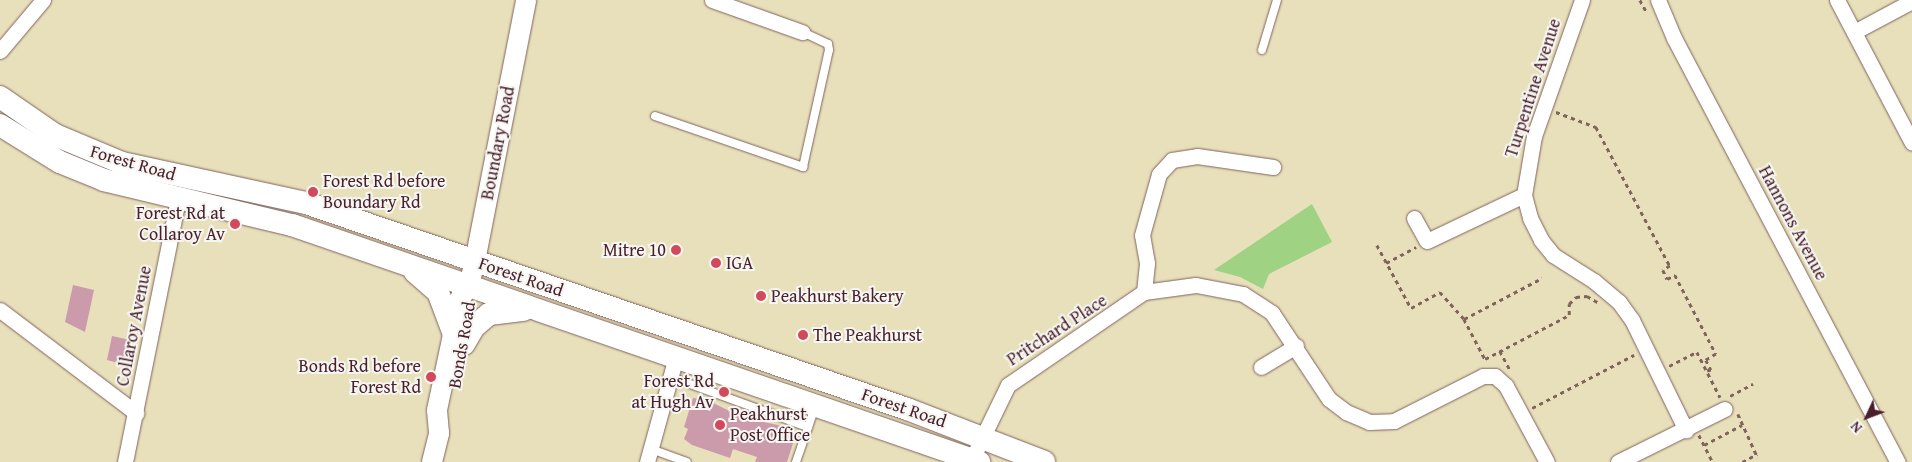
<!DOCTYPE html>
<style>
body{margin:0}
#map{position:relative;width:1912px;height:462px;overflow:hidden;background:#e8e0bb;font-family:"Gentium Book Plus",serif}
div>[style]{position:absolute}
[style*='--x']{left:calc(var(--x)*1px);top:calc(var(--y)*1px);width:calc(var(--w)*1px);rotate:calc(var(--a)*1deg)}
.green>*{inset:0;background:#9fd282}
.building>*{inset:0;background:#cb9aab}
.path>*{height:2.5px;margin-top:-1.25px;transform-origin:0;background:repeating-linear-gradient(90deg,#81635d 0 4px,transparent 0 8px)}
.roads{filter:drop-shadow(0 0 1px #81635d) drop-shadow(0 0 1px #81635d)}
.service>*{height:8px;margin:-4px;padding:0 4px;transform-origin:4px;border-radius:4px;background:#fff}
.minor>*{height:15px;margin:-7.5px;padding:0 7.5px;transform-origin:7.5px;border-radius:7.5px;background:#fff}
.secondary>*{height:20px;margin:-10px;padding:0 10px;transform-origin:10px;border-radius:10px;background:#fff}
.primary>*{height:22px;margin:-11px;padding:0 11px;transform-origin:11px;border-radius:11px;background:#fff}
.dots>*{width:14px;height:14px;translate:-50% -50%;box-sizing:border-box;border:2px solid #f6f6f2;border-radius:50%}
span{translate:-50% -50%;white-space:nowrap;text-align:center;line-height:1.15;-webkit-text-stroke:4px #f6f6f2;paint-order:stroke}
.street-label{font-size:18px;color:#4a1f2b}
.poi-label{font-size:18px;color:#4a1f2b}
.left{translate:0 -50%;text-align:left}
.right{translate:-100% -50%;text-align:right}
.north{position:absolute;left:1842px;top:392px;width:50px;height:50px;-webkit-text-stroke:4px #f6f6f2;paint-order:stroke;rotate:227deg;font-size:14px;font-weight:700;line-height:20px;text-align:center;color:#4a1f2b}
.north::after{content:'';display:block;margin:auto;width:18px;height:22px;background:#4a1f2b;clip-path:polygon(50% 0,100% 100%,50% 72%,0 100%)}
</style>
<div id="map">
<div class="green">
<i style="clip-path:polygon(1312px 204px,1332px 242px,1269px 274px,1263px 289px,1240px 277px,1214px 270px)"></i>
</div>
<div class="building">
<i style="clip-path:polygon(73px 285px,94px 290px,85px 332px,65px 322px)"></i>
<i style="clip-path:polygon(112px 336px,130px 340px,125px 365px,107px 360px)"></i>
<i style="clip-path:polygon(693px 398px,707px 400px,744px 418px,783px 426px,796px 434px,787px 462px,755px 462px,757px 457px,733px 449px,730px 458px,692px 445px,684px 439px,688px 429px,684px 427px)"></i>
</div>
<div class="path">
<i style="--x:1640;--y:0;--w:13;--a:61"></i>
<i style="--x:1556;--y:112;--w:43;--a:20.6"></i>
<i style="--x:1596;--y:127;--w:157;--a:62"></i>
<i style="--x:1670;--y:266;--w:8;--a:150"></i>
<i style="--x:1663;--y:270;--w:10;--a:66"></i>
<i style="--x:1667;--y:279;--w:9;--a:-27"></i>
<i style="--x:1675;--y:275;--w:89;--a:62.6"></i>
<i style="--x:1716;--y:354;--w:12;--a:149"></i>
<i style="--x:1706;--y:360;--w:11;--a:63"></i>
<i style="--x:1711;--y:370;--w:4;--a:166"></i>
<i style="--x:1377;--y:245;--w:72;--a:61.6"></i>
<i style="--x:1411;--y:308;--w:33;--a:-29"></i>
<i style="--x:1440;--y:292;--w:36;--a:48"></i>
<i style="--x:1464;--y:319;--w:45;--a:62.3"></i>
<i style="--x:1485;--y:359;--w:95;--a:-27.6"></i>
<i style="--x:1569;--y:315;--w:11;--a:-90"></i>
<i style="--x:1569;--y:304;--w:10;--a:-45"></i>
<i style="--x:1576;--y:297;--w:11;--a:-5"></i>
<i style="--x:1587;--y:296;--w:14;--a:30"></i>
<i style="--x:1386;--y:263;--w:34;--a:-28"></i>
<i style="--x:1464;--y:319;--w:88;--a:-27.7"></i>
<i style="--x:1500;--y:351;--w:21;--a:62"></i>
<i style="--x:1669;--y:366;--w:31;--a:-27"></i>
<i style="--x:1697;--y:352;--w:51;--a:62.9"></i>
<i style="--x:1730;--y:396;--w:26;--a:-28"></i>
<i style="--x:1532;--y:408;--w:115;--a:-27.5"></i>
<i style="--x:1738;--y:414;--w:48;--a:65.6"></i>
<i style="--x:1699;--y:435;--w:30;--a:63"></i>
<i style="--x:1704;--y:445;--w:43;--a:-27.8"></i>
<i style="--x:1742;--y:462;--w:17;--a:-28"></i>
</div>
<div class="roads">
<div class="service">
<i style="--x:1262;--y:50;--w:52;--a:-73.3"></i>
<i style="--x:655;--y:116;--w:157;--a:19"></i>
<i style="--x:803;--y:167;--w:120;--a:-77.5"></i>
<i style="--x:829;--y:50;--w:6;--a:-99"></i>
<i style="--x:828;--y:44;--w:29;--a:-155"></i>
<i style="--x:671;--y:377;--w:146;--a:20.1"></i>
<i style="--x:651;--y:449;--w:38;--a:20"></i>
<i style="--x:796;--y:462;--w:58;--a:-70.9"></i>
</div>
<div class="minor">
<i style="--x:712;--y:0;--w:96;--a:19.6"></i>
<i style="--x:1582;--y:0;--w:144;--a:109.4"></i>
<i style="--x:1534;--y:136;--w:60;--a:99.6"></i>
<i style="--x:1524;--y:195;--w:24;--a:75"></i>
<i style="--x:1530;--y:218;--w:25;--a:63"></i>
<i style="--x:1541;--y:240;--w:19;--a:51"></i>
<i style="--x:1553;--y:255;--w:49;--a:32.4"></i>
<i style="--x:1594;--y:281;--w:33;--a:40"></i>
<i style="--x:1619;--y:302;--w:22;--a:54"></i>
<i style="--x:1632;--y:320;--w:123;--a:63.9"></i>
<i style="--x:1658;--y:0;--w:41;--a:67.2"></i>
<i style="--x:1674;--y:38;--w:480;--a:62.2"></i>
<i style="--x:1837;--y:0;--w:161;--a:62.3"></i>
<i style="--x:1854;--y:32;--w:66;--a:-28.1"></i>
<i style="--x:0;--y:51;--w:67;--a:-49.9"></i>
<i style="--x:1414;--y:218;--w:26;--a:61"></i>
<i style="--x:1427;--y:241;--w:107;--a:-25.4"></i>
<i style="--x:1144;--y:292;--w:29;--a:-84"></i>
<i style="--x:1147;--y:263;--w:28;--a:-100"></i>
<i style="--x:1142;--y:235;--w:63;--a:-74.4"></i>
<i style="--x:1159;--y:174;--w:19;--a:-47"></i>
<i style="--x:1172;--y:160;--w:25;--a:-9"></i>
<i style="--x:1197;--y:156;--w:77;--a:8.2"></i>
<i style="--x:0;--y:310;--w:171;--a:37.1"></i>
<i style="--x:1261;--y:367;--w:41;--a:-31"></i>
<i style="--x:972;--y:459;--w:82;--a:-64.1"></i>
<i style="--x:1008;--y:385;--w:165;--a:-34.4"></i>
<i style="--x:1144;--y:292;--w:52;--a:-7.7"></i>
<i style="--x:1196;--y:285;--w:48;--a:10.8"></i>
<i style="--x:1243;--y:294;--w:35;--a:33"></i>
<i style="--x:1272;--y:313;--w:103;--a:56.5"></i>
<i style="--x:1329;--y:399;--w:21;--a:37"></i>
<i style="--x:1346;--y:412;--w:25;--a:23"></i>
<i style="--x:1369;--y:422;--w:25;--a:-2"></i>
<i style="--x:1394;--y:421;--w:100;--a:-26.8"></i>
<i style="--x:1483;--y:376;--w:12;--a:0"></i>
<i style="--x:1495;--y:376;--w:15;--a:42"></i>
<i style="--x:1506;--y:386;--w:86;--a:61.7"></i>
<i style="--x:125;--y:462;--w:269;--a:-78.6"></i>
<i style="--x:647;--y:462;--w:109;--a:-74.6"></i>
<i style="--x:1618;--y:462;--w:119;--a:-26.4"></i>
</div>
<div class="secondary">
<i style="--x:432;--y:462;--w:30;--a:-76"></i>
<i style="--x:439;--y:433;--w:23;--a:-95"></i>
<i style="--x:437;--y:410;--w:116;--a:-78"></i>
<i style="--x:461;--y:297;--w:14;--a:-54"></i>
<i style="--x:469;--y:286;--w:26;--a:-77"></i>
<i style="--x:475;--y:261;--w:266;--a:-78.9"></i>
</div>
<div class="primary">
<i style="--x:0;--y:97;--w:67;--a:34.6"></i>
<i style="--x:55;--y:135;--w:73;--a:22.7"></i>
<i style="--x:122;--y:163;--w:188;--a:12.3"></i>
<i style="--x:306;--y:203;--w:635;--a:18.92"></i>
<i style="--x:907;--y:409;--w:147;--a:21.1"></i>
<i style="--x:0;--y:125;--w:70;--a:31.7"></i>
<i style="--x:60;--y:162;--w:48;--a:22.2"></i>
<i style="--x:104;--y:180;--w:193;--a:13.5"></i>
<i style="--x:292;--y:225;--w:727;--a:19.03"></i>
<i style="--x:415;--y:272;--w:30;--a:41"></i>
<i style="--x:438;--y:292;--w:43;--a:69.4"></i>
<i style="--x:464;--y:344;--w:20;--a:-60"></i>
<i style="--x:474;--y:327;--w:20;--a:-41"></i>
<i style="--x:489;--y:314;--w:35;--a:-7"></i>
</div>
</div>
<div class="dots">
<i style="left:313px;top:192px;background:#d1495b"></i>
<i style="left:235px;top:224px;background:#d1495b"></i>
<i style="left:676px;top:250px;background:#d1495b"></i>
<i style="left:716px;top:263px;background:#d1495b"></i>
<i style="left:761px;top:296px;background:#d1495b"></i>
<i style="left:803px;top:335px;background:#d1495b"></i>
<i style="left:431px;top:377px;background:#d1495b"></i>
<i style="left:724px;top:392px;background:#d1495b"></i>
<i style="left:720px;top:425px;background:#d1495b"></i>
</div>
<div class="street-label">
<span style="left:1533px;top:88px;rotate:-72deg">Turpentine Avenue</span>
<span style="left:498px;top:143px;rotate:-79deg">Boundary Road</span>
<span style="left:133px;top:163px;rotate:16deg">Forest Road</span>
<span style="left:1793px;top:223px;rotate:62deg">Hannons Avenue</span>
<span style="left:521px;top:277px;rotate:19deg">Forest Road</span>
<span style="left:134px;top:326px;rotate:-79deg">Collaroy Avenue</span>
<span style="left:1057px;top:330px;rotate:-33deg">Pritchard Place</span>
<span style="left:462px;top:345px;rotate:-80deg">Bonds Road</span>
<span style="left:904px;top:408px;rotate:19deg">Forest Road</span>
</div>
<div class="poi-label">
<span class="left" style="left:323px;top:192px">Forest Rd before<br>Boundary Rd</span>
<span class="right" style="left:225px;top:224px">Forest Rd at<br>Collaroy Av</span>
<span class="right" style="left:666px;top:250px">Mitre 10</span>
<span class="left" style="left:726px;top:263px">IGA</span>
<span class="left" style="left:771px;top:296px">Peakhurst Bakery</span>
<span class="left" style="left:813px;top:335px">The Peakhurst</span>
<span class="right" style="left:421px;top:377px">Bonds Rd before<br>Forest Rd</span>
<span class="right" style="left:714px;top:392px">Forest Rd<br>at Hugh Av</span>
<span class="left" style="left:730px;top:425px">Peakhurst<br>Post Office</span>
</div>
<div class="north">N</div>
</div>
